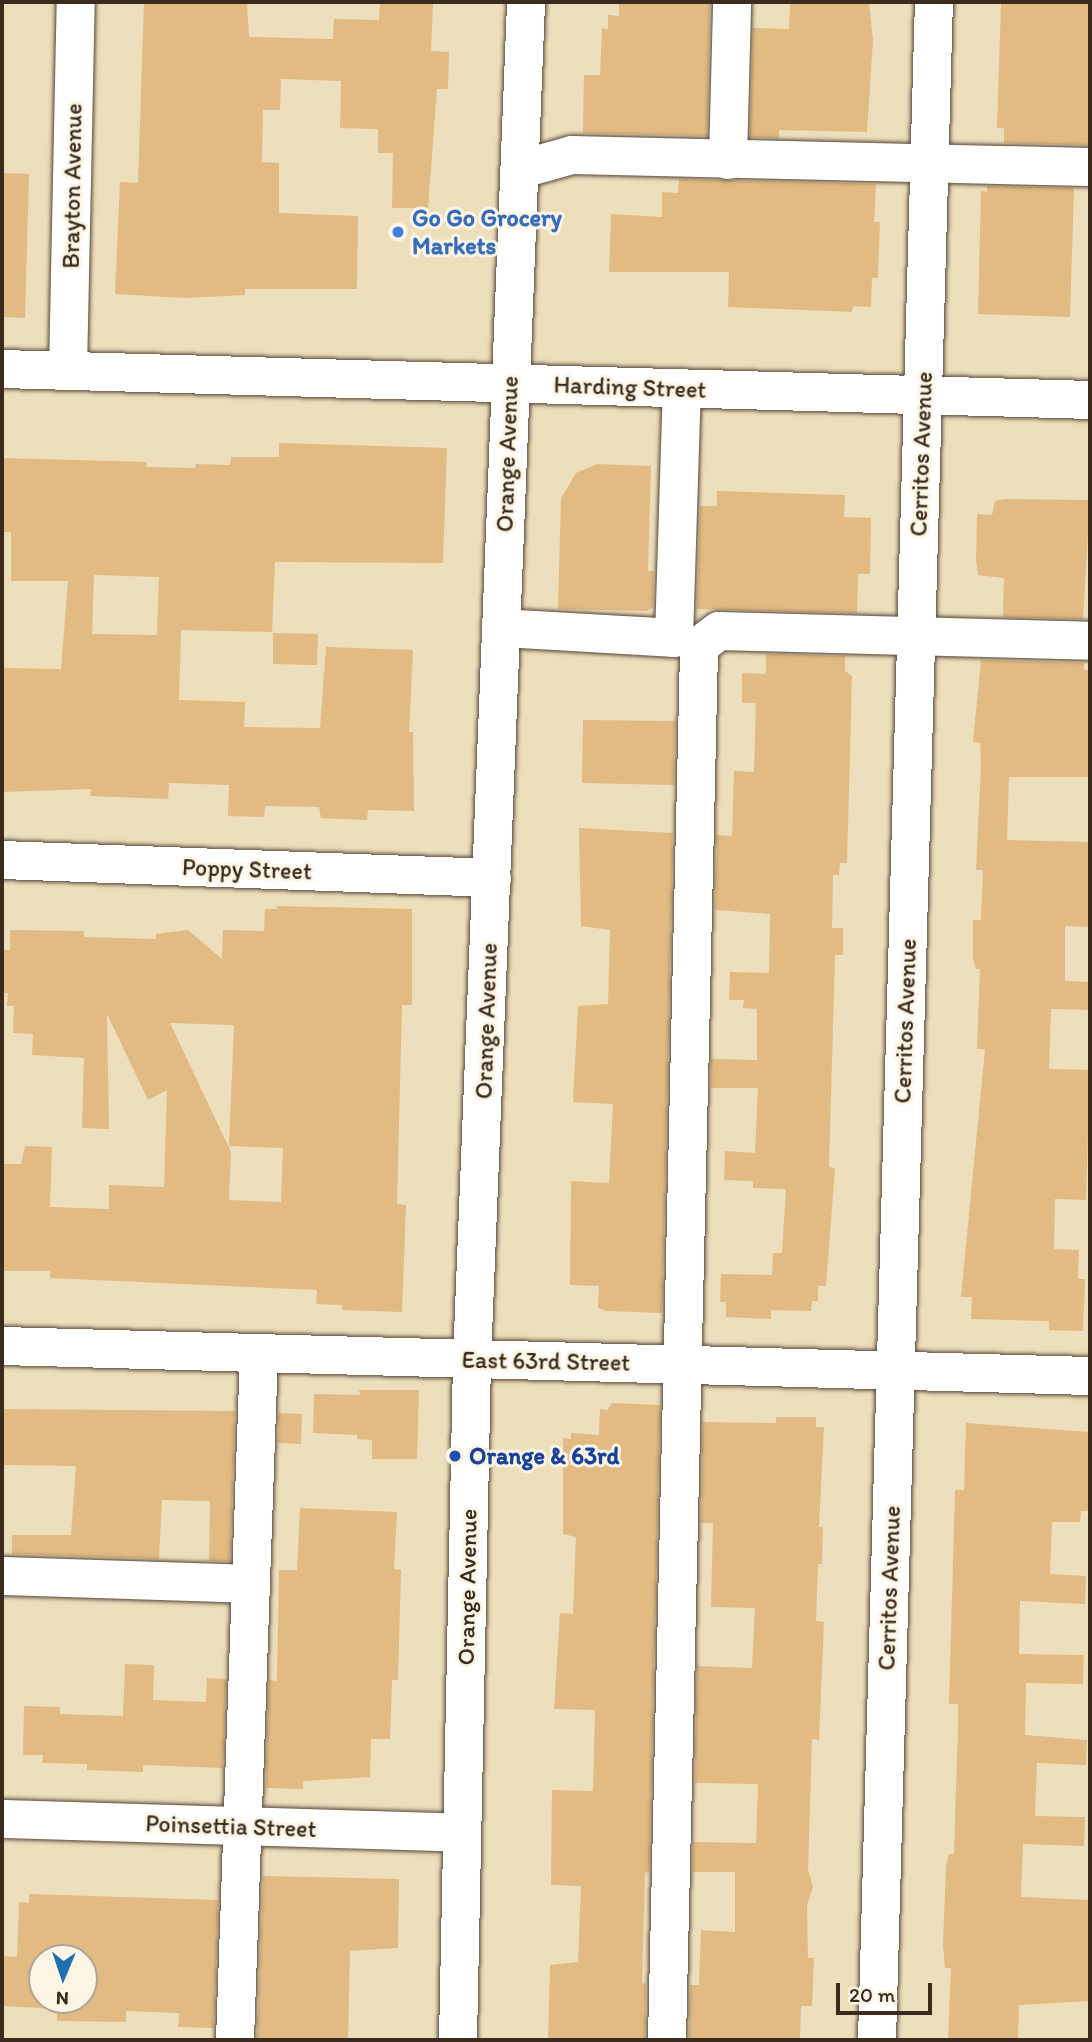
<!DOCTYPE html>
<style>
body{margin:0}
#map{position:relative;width:1092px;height:2042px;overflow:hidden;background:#eddfbc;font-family:Itim,sans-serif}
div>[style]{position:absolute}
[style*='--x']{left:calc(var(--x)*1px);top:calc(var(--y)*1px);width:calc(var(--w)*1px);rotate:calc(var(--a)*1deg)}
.building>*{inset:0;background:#e2ba83}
.roads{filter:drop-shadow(0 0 2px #564536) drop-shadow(0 0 2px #564536)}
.minor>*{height:38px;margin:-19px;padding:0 19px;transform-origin:19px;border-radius:19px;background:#fff}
.dots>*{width:19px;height:19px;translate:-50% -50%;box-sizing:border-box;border:4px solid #fcf5e5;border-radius:50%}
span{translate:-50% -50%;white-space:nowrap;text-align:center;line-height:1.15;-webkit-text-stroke:6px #fcf5e5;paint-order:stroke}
.street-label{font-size:24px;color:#3b2a1e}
.shop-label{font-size:24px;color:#366cbe;font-weight:700}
.left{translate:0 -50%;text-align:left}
.transit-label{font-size:24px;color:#164399;font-weight:700}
.frame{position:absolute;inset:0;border:4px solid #3b2a1e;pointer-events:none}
.north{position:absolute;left:28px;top:1944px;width:70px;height:70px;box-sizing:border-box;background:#fcf5e5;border:2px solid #afa495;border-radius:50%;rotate:182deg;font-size:19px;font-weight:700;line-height:28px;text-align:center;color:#3b2a1e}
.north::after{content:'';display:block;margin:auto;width:24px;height:32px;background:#1f6fb2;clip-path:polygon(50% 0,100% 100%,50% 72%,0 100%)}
.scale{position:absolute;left:836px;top:1983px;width:96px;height:32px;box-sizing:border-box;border:4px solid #3b2a1e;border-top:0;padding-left:9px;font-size:21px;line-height:24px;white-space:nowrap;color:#3b2a1e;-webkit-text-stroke:5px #fcf5e5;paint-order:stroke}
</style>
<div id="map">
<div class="building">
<i style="clip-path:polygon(144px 2px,247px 2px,249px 37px,333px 39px,334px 19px,379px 20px,380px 2px,433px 2px,431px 51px,449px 52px,448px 89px,437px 89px,428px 208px,392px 208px,393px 153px,378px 153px,378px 129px,340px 128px,341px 81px,281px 79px,280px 110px,263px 110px,262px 162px,279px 163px,279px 213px,358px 216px,357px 289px,245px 289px,245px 295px,185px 298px,115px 294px,120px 182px,138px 183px)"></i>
<i style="clip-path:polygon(619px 2px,710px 2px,707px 136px,583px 133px,584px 75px,600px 75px,602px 28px,608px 29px,608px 15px,619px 16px)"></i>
<i style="clip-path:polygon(790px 2px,869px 2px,873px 40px,867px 132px,779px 130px,779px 138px,750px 137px,753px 28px,789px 29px)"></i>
<i style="clip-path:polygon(1001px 2px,1090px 3px,1090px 145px,1004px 143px,1004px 128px,997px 128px)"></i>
<i style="clip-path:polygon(2px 173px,29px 174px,25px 318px,2px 317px)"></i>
<i style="clip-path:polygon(679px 179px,876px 184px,874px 222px,880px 222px,878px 278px,872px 278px,871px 307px,853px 306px,852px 312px,728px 307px,729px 272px,609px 272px,611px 214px,662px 217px,662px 192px,678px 193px)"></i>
<i style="clip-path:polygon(987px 186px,1074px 188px,1070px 317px,978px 314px,981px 191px,987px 192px)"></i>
<i style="clip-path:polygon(evenodd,279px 443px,447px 448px,443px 563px,275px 562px,272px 632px,181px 630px,179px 700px,245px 702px,244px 727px,320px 728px,326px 647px,413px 650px,409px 732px,413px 732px,414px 811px,368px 810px,367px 820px,321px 818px,319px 807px,265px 806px,264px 817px,228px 816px,229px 785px,169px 783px,168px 799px,90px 796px,91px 789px,4px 792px,2px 668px,61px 669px,68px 581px,11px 581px,11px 532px,2px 532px,2px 458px,147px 462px,146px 467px,195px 468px,196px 464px,230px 465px,231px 457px,279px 457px,279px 443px,94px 575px,159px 577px,157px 635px,92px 634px,94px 575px)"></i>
<i style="clip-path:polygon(597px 464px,651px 466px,648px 571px,654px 571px,653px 607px,647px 611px,558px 609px,561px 498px,576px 473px)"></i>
<i style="clip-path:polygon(717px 491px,845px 495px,844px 517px,871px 518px,870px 574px,858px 574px,857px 613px,697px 609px,700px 506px,717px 506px)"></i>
<i style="clip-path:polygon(1005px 499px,1090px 500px,1083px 619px,1003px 617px,1004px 578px,978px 575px,976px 560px,977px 514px,992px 515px,995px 501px)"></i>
<i style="clip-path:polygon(273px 633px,318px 634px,317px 665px,273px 664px)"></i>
<i style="clip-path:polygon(766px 654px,845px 656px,845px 671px,852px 676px,847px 863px,840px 863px,839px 875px,833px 875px,832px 928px,843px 928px,843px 955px,835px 955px,829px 1167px,835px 1168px,826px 1286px,818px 1286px,818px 1301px,812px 1301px,811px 1311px,771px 1310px,771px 1319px,726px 1317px,726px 1302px,720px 1302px,721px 1274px,772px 1275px,773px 1253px,782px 1253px,786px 1189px,753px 1188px,753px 1181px,724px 1180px,725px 1151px,755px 1153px,758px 1088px,711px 1088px,711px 1059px,757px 1060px,757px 1009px,743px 1008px,744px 1000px,729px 1000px,730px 972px,769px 973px,770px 914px,715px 910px,717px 835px,732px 836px,734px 771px,754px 772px,756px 703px,742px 703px,742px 673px,766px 674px)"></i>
<i style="clip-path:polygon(981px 660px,1084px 663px,1084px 670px,1090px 670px,1090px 777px,1009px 777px,1007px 840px,1090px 842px,1090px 927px,1065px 926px,1065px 981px,1090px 982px,1090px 1010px,1051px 1009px,1049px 1069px,1090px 1070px,1086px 1200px,1055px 1199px,1054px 1249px,1079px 1250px,1078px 1279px,1085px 1279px,1083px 1331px,1049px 1330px,1049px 1321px,971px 1319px,972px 1297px,961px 1297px,985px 1049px,977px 1049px,980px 969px,976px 969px,973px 958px,973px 920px,981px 920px,983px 870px,976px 870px,981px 765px,980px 743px,973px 742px)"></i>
<i style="clip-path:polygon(583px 720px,675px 721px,674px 785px,582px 783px)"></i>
<i style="clip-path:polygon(579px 828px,673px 833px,662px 1313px,606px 1311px,598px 1308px,599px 1286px,570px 1285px,571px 1181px,609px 1183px,613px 1104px,573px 1102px,578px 1006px,608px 1004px,610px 930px,581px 926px)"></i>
<i style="clip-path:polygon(evenodd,277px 906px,412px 909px,412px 1005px,402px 1005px,397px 1204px,406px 1205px,402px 1312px,342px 1310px,342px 1305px,316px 1304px,317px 1290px,50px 1278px,50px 1271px,2px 1271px,2px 1164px,21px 1164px,25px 1146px,52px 1147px,50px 1207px,109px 1209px,109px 1185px,164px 1187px,167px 1090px,148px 1100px,107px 1014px,109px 1129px,82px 1128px,84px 1058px,32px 1055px,33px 1034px,13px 1033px,14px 1006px,7px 1006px,8px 993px,2px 993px,2px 950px,10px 950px,10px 930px,84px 931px,84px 937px,156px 939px,156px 934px,188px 930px,222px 959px,223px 930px,264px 931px,265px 909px,277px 909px,277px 906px,170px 1023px,234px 1025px,229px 1146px,283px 1148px,281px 1202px,229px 1200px,231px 1152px,170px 1023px)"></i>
<i style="clip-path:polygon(359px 1390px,419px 1390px,417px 1459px,372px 1459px,372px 1440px,357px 1439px,357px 1435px,313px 1433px,314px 1394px,360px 1395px)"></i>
<i style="clip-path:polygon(612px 1403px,660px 1405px,649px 1873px,645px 1872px,642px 1983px,646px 1984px,645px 2040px,548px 2040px,550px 1965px,578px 1962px,581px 1886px,551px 1885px,552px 1790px,593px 1791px,595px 1710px,554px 1709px,560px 1613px,573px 1614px,576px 1537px,563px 1534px,563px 1438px,571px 1439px,571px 1433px,599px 1435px,600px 1409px,607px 1410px)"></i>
<i style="clip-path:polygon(2px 1409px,235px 1411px,230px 1561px,209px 1561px,210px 1501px,162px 1500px,159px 1559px,12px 1554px,12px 1535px,71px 1535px,76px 1466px,2px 1465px)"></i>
<i style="clip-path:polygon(279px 1413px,302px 1414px,301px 1444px,278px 1443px)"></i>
<i style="clip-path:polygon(776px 1417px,816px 1417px,816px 1427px,824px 1427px,819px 1527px,823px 1527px,822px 1564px,818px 1564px,816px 1621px,824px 1622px,819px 1740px,812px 1739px,808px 1870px,813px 1887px,807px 1905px,808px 1958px,814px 1958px,812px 2006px,801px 2006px,800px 2040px,689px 2040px,690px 1985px,699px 1985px,701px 1930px,735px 1932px,735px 1872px,693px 1872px,693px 1842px,756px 1843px,758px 1784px,695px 1783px,697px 1666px,752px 1668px,755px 1608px,711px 1607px,713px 1523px,701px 1523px,703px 1422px,776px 1423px)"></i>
<i style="clip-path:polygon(966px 1423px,1090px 1432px,1090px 1511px,1081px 1511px,1080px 1522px,1052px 1522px,1050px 1574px,1086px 1576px,1085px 1604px,1020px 1601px,1019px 1654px,1084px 1655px,1083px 1684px,1026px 1683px,1025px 1735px,1087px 1740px,1086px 1765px,1037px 1763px,1035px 1816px,1085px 1817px,1084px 1846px,1023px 1844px,1021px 1897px,1090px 1900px,1090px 2001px,1019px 2005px,1018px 2040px,948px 2040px,951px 1968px,945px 1968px,943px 1945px,946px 1866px,949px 1854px,954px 1854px,958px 1727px,958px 1704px,949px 1704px,955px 1490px,964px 1490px)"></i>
<i style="clip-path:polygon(300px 1508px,397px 1512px,394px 1569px,401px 1570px,398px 1680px,392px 1680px,390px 1739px,371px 1739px,370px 1777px,303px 1781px,303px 1789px,266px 1788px,269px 1680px,277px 1681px,279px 1570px,297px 1570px)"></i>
<i style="clip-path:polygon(125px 1664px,154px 1665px,153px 1700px,206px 1702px,207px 1678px,226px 1679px,223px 1768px,143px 1765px,143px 1772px,87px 1770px,87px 1764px,42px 1763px,43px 1755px,23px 1755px,24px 1706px,60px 1707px,60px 1714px,123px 1716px)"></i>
<i style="clip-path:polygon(263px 1876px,399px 1879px,398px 1948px,350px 1951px,348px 2040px,257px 2040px)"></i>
<i style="clip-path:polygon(evenodd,29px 1894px,218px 1900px,214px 2028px,178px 2027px,179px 2013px,126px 2011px,126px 2022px,57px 2021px,57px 2009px,2px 2006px,2px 1956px,17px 1957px,19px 1902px,29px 1903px,29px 1894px,42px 1958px,84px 1958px,84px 2000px,42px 2000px,42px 1958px)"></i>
</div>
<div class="roads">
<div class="minor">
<i style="--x:728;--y:160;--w:158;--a:-88.5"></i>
<i style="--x:522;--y:169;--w:52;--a:-15.6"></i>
<i style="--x:572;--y:155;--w:518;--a:1.33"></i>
<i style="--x:2;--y:369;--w:1088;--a:1.63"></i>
<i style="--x:68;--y:370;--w:368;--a:-88.8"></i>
<i style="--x:501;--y:628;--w:173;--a:3.3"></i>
<i style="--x:674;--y:638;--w:250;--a:-88.2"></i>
<i style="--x:2;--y:860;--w:490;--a:2.1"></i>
<i style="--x:2;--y:1346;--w:1088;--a:1.58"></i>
<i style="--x:2;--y:1576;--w:249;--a:1.8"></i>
<i style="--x:2;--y:1819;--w:459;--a:1.7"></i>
<i style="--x:235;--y:2040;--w:686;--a:-88"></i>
<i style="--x:458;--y:2040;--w:680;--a:-88.82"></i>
<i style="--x:472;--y:1360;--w:1359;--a:-87.72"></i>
<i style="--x:667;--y:2040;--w:1394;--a:-88.68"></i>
<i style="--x:699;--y:646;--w:25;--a:-37"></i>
<i style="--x:719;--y:631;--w:371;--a:1.5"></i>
<i style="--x:877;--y:2040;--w:2039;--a:-88.4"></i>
</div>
</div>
<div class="dots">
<i style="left:398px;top:232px;background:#3f7fe0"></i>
<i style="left:455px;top:1456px;background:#1a4fb4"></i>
</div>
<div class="street-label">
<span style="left:72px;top:186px;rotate:-89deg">Brayton Avenue</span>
<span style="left:630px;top:387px;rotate:2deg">Harding Street</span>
<span style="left:507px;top:454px;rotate:-88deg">Orange Avenue</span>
<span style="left:921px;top:454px;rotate:-88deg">Cerritos Avenue</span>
<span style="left:247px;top:869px;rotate:2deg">Poppy Street</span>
<span style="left:486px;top:1021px;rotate:-88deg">Orange Avenue</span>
<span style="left:905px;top:1021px;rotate:-88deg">Cerritos Avenue</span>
<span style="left:546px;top:1361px;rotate:1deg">East 63rd Street</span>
<span style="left:467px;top:1587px;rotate:-89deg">Orange Avenue</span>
<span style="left:889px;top:1588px;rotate:-88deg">Cerritos Avenue</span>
<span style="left:231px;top:1826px;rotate:2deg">Poinsettia Street</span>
</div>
<div class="shop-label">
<span class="left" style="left:412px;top:232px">Go Go Grocery<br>Markets</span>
</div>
<div class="transit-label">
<span class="left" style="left:469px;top:1456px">Orange &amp; 63rd</span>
</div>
<div class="frame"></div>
<div class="north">N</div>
<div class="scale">20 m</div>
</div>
